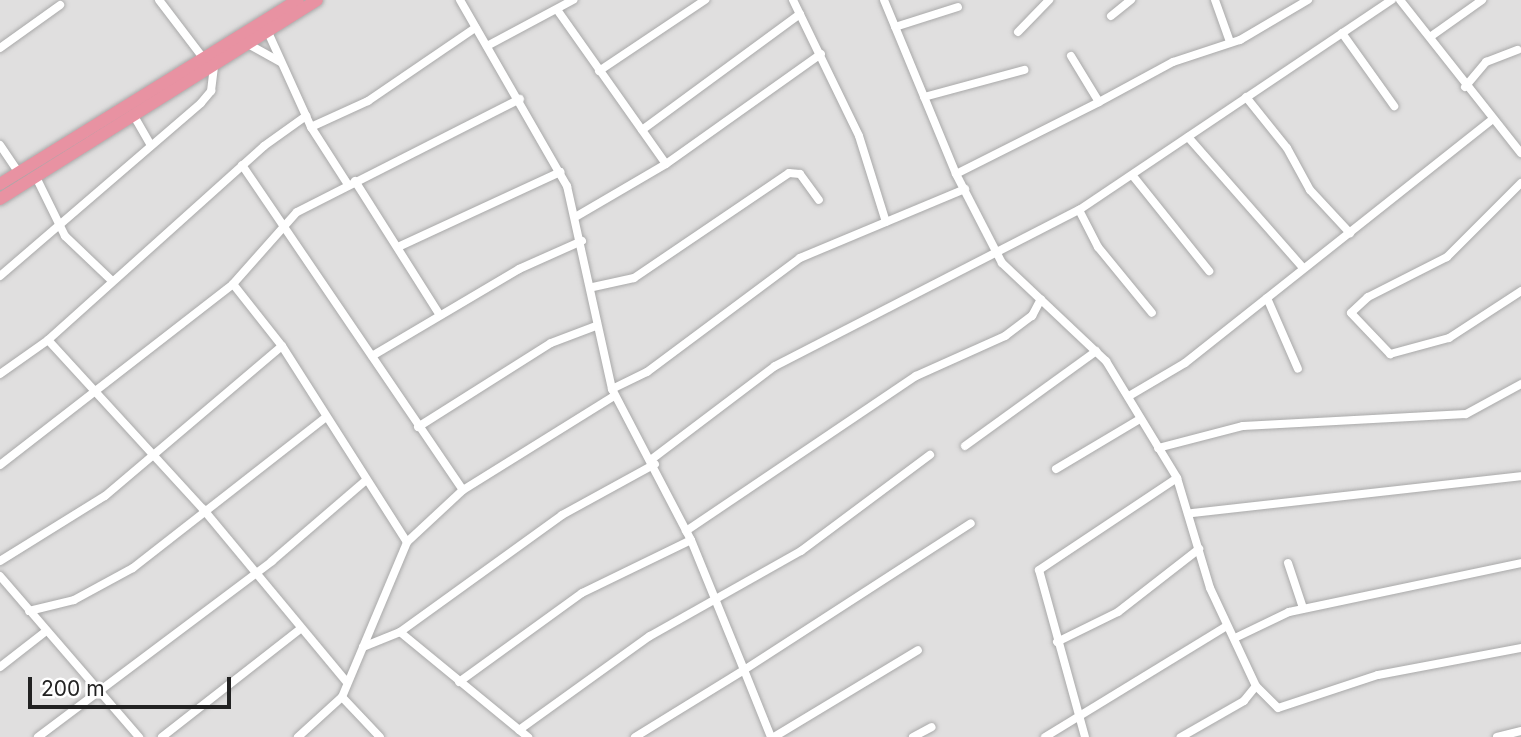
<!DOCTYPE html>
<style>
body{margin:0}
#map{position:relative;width:1521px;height:737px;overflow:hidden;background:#f2efe9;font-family:Inter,sans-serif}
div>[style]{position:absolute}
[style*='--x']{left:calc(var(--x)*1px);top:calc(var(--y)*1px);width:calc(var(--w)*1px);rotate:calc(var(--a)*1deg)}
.residential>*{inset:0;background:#e0dfdf}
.roads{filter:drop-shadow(0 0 2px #a9a9a9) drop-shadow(0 0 2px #a9a9a9)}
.minor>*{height:8px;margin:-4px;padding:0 4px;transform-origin:4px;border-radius:4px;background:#fff}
.highway>*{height:12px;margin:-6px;padding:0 6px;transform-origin:6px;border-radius:6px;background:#e892a2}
span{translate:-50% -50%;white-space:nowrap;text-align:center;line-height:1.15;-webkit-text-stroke:6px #fff;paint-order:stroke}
.scale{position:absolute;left:28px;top:677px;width:203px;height:32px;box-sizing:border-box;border:4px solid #222;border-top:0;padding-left:9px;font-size:21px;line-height:24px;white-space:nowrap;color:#222;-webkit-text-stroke:5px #fff;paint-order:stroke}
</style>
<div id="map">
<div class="residential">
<i style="clip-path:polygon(0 0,1521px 0,1521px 737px,0 737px)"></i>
</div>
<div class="roads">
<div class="minor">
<i style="--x:159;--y:0;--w:74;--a:52.7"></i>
<i style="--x:460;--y:0;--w:215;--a:60.1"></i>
<i style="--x:567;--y:186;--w:208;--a:77.5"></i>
<i style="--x:612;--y:389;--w:170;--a:62.4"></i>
<i style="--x:691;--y:540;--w:140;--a:67.8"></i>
<i style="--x:744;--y:670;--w:128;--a:148.4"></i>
<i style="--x:793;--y:0;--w:151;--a:64.1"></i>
<i style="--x:859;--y:136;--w:90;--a:72.6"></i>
<i style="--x:884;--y:0;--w:188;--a:67.5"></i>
<i style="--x:956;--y:174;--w:100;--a:62.7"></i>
<i style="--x:1002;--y:263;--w:143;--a:43.3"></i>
<i style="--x:1106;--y:361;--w:137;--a:58.7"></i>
<i style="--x:1177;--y:478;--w:166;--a:146.3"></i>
<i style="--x:1039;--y:570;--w:173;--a:74.6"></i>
<i style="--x:1215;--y:0;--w:45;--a:70.3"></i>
<i style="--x:1400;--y:0;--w:195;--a:51.7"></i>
<i style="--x:558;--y:11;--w:187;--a:54.8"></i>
<i style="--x:1111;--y:16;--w:26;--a:-39"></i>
<i style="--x:895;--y:27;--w:66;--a:-17.6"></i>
<i style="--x:267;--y:30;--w:107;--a:65.6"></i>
<i style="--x:311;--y:127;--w:67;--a:57.3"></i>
<i style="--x:1018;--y:32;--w:45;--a:-45.9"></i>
<i style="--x:1342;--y:33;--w:90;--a:54.5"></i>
<i style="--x:1430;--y:37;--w:64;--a:-35.4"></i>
<i style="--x:248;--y:44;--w:37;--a:29"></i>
<i style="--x:487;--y:46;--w:98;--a:-28.1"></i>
<i style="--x:0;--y:48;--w:74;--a:-35.6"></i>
<i style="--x:1071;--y:56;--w:54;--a:58.7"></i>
<i style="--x:1099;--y:102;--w:84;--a:-28.4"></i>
<i style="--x:1173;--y:62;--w:71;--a:-18.2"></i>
<i style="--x:1240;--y:40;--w:79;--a:-30.5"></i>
<i style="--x:599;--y:71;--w:128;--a:-33.8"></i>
<i style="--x:1465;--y:87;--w:33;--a:-50"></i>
<i style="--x:1486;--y:62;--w:34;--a:-21"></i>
<i style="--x:924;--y:97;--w:104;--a:-15.1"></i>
<i style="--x:1246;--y:97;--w:65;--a:51.2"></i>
<i style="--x:1287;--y:148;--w:48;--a:61.3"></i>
<i style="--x:1310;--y:190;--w:59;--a:47.1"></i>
<i style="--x:134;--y:116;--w:34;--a:60"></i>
<i style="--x:311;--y:127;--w:63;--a:-24.5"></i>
<i style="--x:368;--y:101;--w:130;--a:-34.3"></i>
<i style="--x:642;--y:130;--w:196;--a:-36.3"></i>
<i style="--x:1188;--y:137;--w:174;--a:48.7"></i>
<i style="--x:0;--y:145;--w:32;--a:56"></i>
<i style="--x:242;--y:165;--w:393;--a:55.8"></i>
<i style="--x:956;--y:174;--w:160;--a:-26.7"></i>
<i style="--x:1133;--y:176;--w:122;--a:51.3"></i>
<i style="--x:36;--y:177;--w:66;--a:63.8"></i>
<i style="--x:65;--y:236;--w:64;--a:43.7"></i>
<i style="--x:355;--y:181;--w:157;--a:57.7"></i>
<i style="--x:1521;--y:183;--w:105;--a:135"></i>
<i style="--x:1447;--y:257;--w:89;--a:153.1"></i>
<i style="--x:1368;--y:297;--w:23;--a:137"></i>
<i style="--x:1351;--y:313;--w:57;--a:46.4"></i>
<i style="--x:1390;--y:354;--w:61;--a:-15.2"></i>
<i style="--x:1449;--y:338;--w:86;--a:-33.1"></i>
<i style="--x:1079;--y:210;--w:42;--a:62.8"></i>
<i style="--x:1098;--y:247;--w:85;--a:50.7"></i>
<i style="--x:577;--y:216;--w:103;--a:-30.3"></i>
<i style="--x:666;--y:164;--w:190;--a:-35.4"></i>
<i style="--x:398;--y:247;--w:179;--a:-24.8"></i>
<i style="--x:0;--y:276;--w:265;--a:-40.7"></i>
<i style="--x:201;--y:103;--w:16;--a:-50"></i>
<i style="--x:211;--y:91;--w:26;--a:-83"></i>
<i style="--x:233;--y:284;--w:79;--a:51.7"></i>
<i style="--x:282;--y:346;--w:232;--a:57.5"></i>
<i style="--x:593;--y:287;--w:42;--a:-12.4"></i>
<i style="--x:634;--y:278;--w:187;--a:-34.1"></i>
<i style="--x:789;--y:173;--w:11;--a:5"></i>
<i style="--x:800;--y:174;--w:32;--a:54"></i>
<i style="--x:1267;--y:298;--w:77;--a:66.4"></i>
<i style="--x:48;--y:340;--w:229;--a:47.5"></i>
<i style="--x:203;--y:509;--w:224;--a:50.3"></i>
<i style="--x:372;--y:356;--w:171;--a:-30.6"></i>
<i style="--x:519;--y:269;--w:69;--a:-24"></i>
<i style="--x:0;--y:374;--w:59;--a:-35.3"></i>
<i style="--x:48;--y:340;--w:290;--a:-41.9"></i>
<i style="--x:264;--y:146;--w:52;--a:-35.5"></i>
<i style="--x:612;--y:389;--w:39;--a:-26"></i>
<i style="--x:647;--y:372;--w:191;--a:-36.7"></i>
<i style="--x:800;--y:258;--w:179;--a:-22.7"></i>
<i style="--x:1129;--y:396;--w:65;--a:-30.5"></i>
<i style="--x:1185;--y:363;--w:389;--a:-38.4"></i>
<i style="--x:418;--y:427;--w:157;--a:-32.3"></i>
<i style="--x:551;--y:343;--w:48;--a:-20.7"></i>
<i style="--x:965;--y:446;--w:162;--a:-35.9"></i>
<i style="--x:1158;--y:448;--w:88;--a:-14.5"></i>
<i style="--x:1243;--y:426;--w:223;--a:-3.1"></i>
<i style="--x:1466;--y:414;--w:63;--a:-28.6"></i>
<i style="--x:652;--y:459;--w:154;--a:-37.1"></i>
<i style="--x:775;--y:366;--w:342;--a:-27.2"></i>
<i style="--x:1079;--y:210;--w:377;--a:-33.9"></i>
<i style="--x:0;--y:465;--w:295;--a:-37.8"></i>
<i style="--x:233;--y:284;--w:96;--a:-48.4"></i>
<i style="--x:297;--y:212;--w:250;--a:-26.9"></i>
<i style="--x:1056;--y:469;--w:98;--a:-30.8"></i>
<i style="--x:1177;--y:478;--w:115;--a:73.3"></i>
<i style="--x:1210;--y:588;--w:108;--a:64.9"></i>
<i style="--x:1256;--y:686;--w:19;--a:129"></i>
<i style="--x:1244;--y:701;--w:73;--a:150.3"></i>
<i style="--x:1192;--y:513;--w:331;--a:-6.4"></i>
<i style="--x:686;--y:531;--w:277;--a:-34"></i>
<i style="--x:916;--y:376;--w:98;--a:-24.2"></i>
<i style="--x:1005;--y:336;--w:34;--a:-37"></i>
<i style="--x:1032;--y:316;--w:19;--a:-62"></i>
<i style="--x:0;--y:561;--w:123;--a:-31.8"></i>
<i style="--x:105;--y:496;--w:232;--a:-40.3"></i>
<i style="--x:1288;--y:563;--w:47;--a:71.6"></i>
<i style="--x:0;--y:576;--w:213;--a:49.2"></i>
<i style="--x:29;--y:611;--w:46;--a:-13.7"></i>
<i style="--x:74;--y:600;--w:67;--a:-28.5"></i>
<i style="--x:133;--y:568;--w:245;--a:-38"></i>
<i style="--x:400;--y:632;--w:166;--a:39.4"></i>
<i style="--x:1237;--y:637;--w:58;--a:-25.7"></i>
<i style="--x:1289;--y:612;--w:237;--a:-11.9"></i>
<i style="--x:1057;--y:642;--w:68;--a:-26.2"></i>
<i style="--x:1118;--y:612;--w:103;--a:-37.9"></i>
<i style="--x:363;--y:647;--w:40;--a:-22"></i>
<i style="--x:400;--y:632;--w:200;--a:-35.8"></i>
<i style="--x:562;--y:515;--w:106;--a:-28.7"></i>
<i style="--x:0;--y:667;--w:58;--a:-38"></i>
<i style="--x:459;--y:682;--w:152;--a:-35.9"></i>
<i style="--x:582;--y:593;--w:121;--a:-25.9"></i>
<i style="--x:1256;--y:686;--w:31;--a:45"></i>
<i style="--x:1278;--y:708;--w:105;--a:-18.3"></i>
<i style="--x:1378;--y:675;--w:146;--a:-10.7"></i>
<i style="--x:342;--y:697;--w:55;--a:46.5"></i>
<i style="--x:519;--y:730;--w:161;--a:-35.7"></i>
<i style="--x:650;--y:636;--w:173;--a:-29.4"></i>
<i style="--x:801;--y:551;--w:161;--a:-36.7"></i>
<i style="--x:38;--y:737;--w:293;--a:-36.9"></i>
<i style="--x:272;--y:561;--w:123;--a:-40.7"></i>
<i style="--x:162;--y:737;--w:174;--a:-38"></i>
<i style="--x:298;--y:737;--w:59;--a:-42.3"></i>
<i style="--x:342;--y:697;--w:168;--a:-67.2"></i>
<i style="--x:407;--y:542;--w:76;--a:-42.9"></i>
<i style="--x:463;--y:490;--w:178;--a:-31.9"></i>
<i style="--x:771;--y:737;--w:72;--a:-111.9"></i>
<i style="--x:744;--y:670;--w:270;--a:-32.9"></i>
<i style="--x:774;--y:737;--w:168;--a:-31.1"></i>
<i style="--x:913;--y:737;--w:21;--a:-28"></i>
<i style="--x:1045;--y:737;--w:213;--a:-31.4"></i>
<i style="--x:1497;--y:737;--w:25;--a:-14"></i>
</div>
<div class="highway">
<i style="--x:0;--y:184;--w:350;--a:-31.7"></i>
<i style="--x:0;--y:199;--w:374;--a:-32.1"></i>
</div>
</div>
<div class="scale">200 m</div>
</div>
